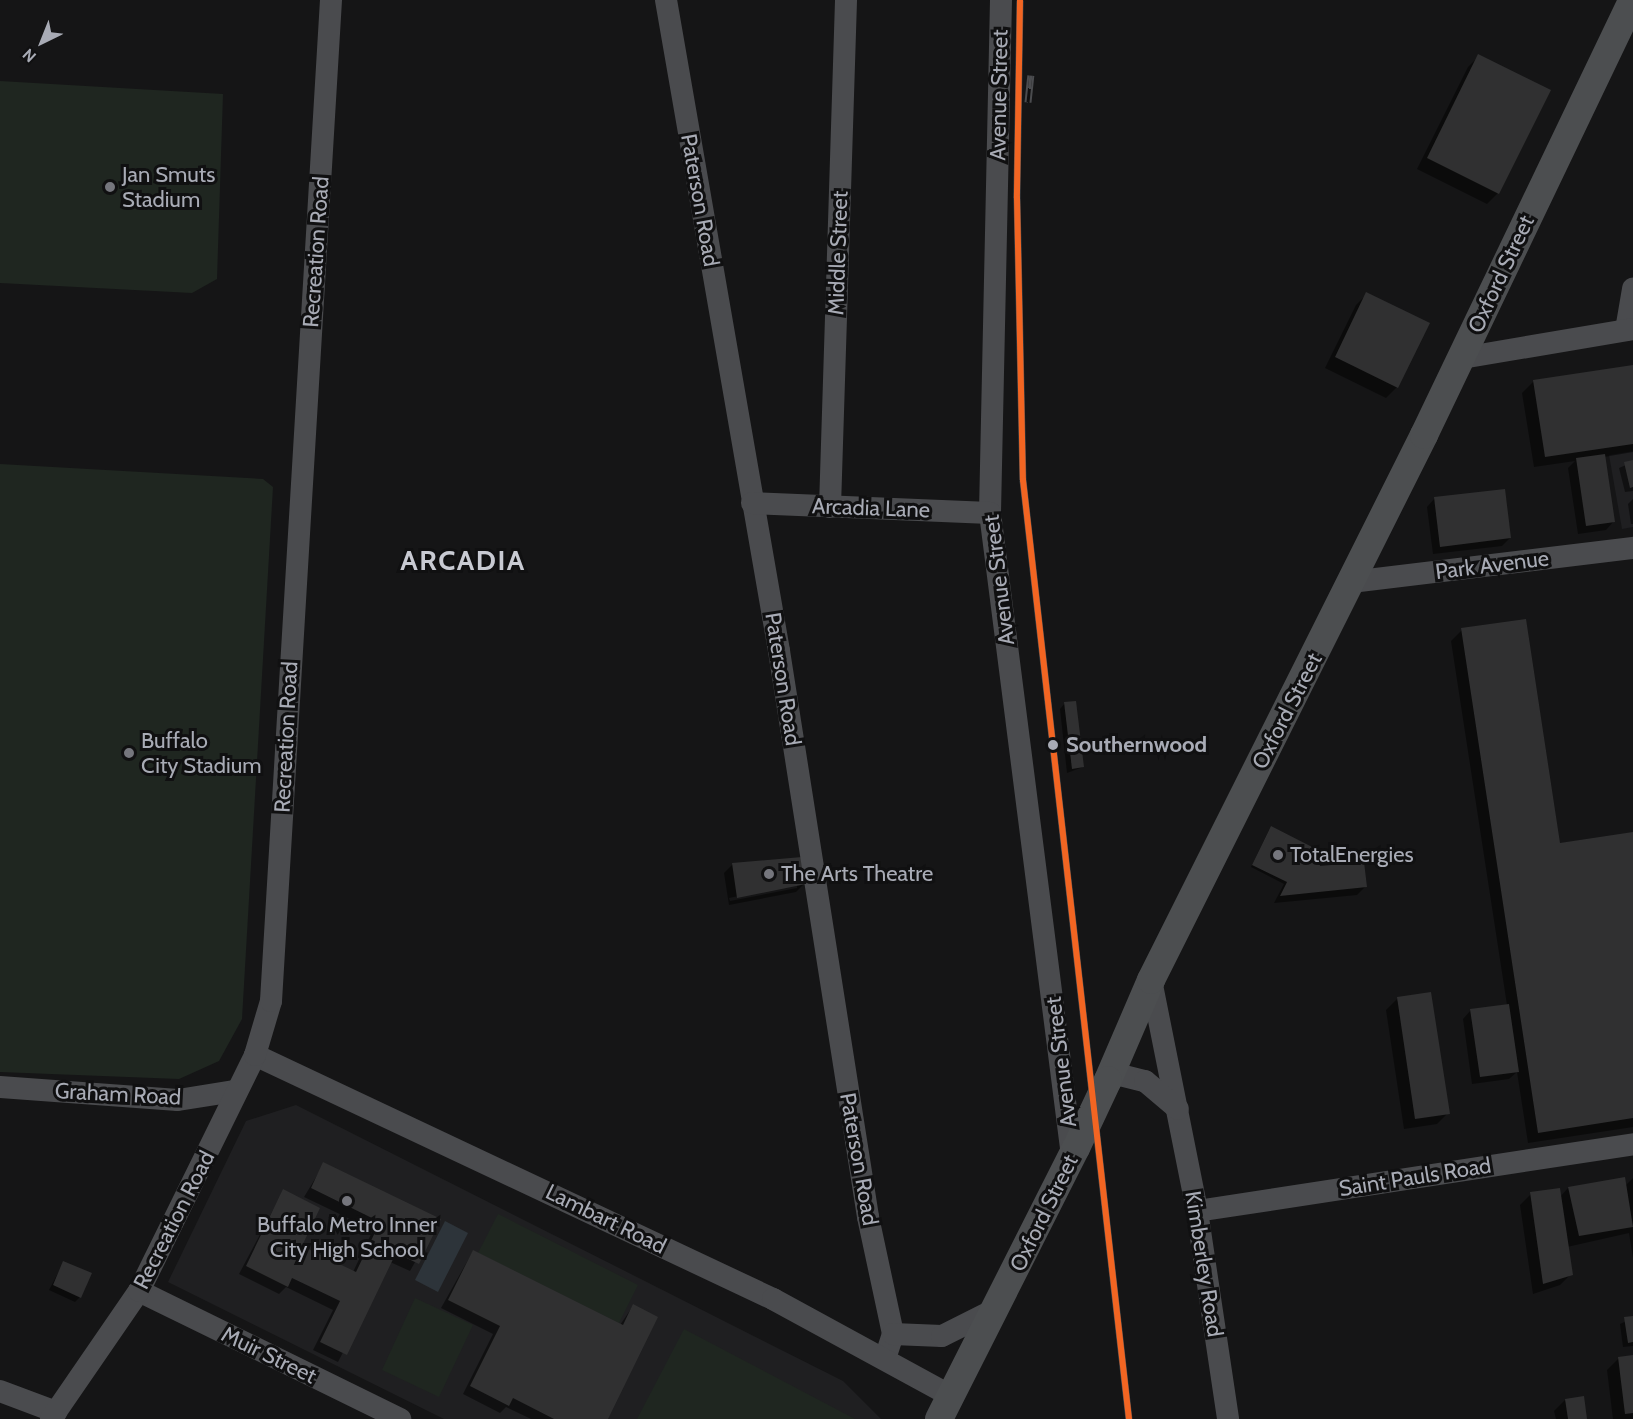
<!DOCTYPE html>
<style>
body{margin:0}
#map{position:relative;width:1633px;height:1419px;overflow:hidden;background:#151516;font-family:Cabin,sans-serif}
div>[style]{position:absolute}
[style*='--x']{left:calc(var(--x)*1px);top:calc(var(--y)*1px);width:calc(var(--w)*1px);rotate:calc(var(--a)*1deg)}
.built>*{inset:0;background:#1f1f21}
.green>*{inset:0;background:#1f2620}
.water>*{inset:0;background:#2d343a}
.shadow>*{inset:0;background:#0007}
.building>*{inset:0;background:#303031}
.minor>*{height:22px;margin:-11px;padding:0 11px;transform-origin:11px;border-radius:11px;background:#4a4b4e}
.major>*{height:28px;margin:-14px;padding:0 14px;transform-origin:14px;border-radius:14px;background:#4c4e50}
.rail>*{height:7px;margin-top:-3.5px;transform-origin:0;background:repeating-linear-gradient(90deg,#101011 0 14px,#4b4c4f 0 28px);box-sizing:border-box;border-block:2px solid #4b4c4f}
.major-bridge>*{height:28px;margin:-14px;padding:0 14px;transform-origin:14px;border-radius:14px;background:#4c4e50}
.rail-1>*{height:6px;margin:-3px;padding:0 3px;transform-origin:3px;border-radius:3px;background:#f26522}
.dots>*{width:16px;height:16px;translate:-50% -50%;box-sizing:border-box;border:3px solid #101011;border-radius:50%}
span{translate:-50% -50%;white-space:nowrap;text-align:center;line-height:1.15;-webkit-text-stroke:6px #101011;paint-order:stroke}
.street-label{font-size:22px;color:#a8abb5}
.poi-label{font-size:22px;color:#a8abb5}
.left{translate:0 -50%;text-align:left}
.stop-label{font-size:22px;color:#a8abb5;font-weight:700}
.district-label{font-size:28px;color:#c8cad2;font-weight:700;letter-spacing:1.5px}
.north{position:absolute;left:12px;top:12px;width:60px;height:60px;-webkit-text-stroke:4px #101011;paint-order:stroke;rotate:223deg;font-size:16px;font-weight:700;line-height:24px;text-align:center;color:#a8abb5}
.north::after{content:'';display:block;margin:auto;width:21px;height:27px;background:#a8abb5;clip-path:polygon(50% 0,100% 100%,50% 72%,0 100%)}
</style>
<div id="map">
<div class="built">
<i style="clip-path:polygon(1633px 451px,1633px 527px,1622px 529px,1609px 455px)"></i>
<i style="clip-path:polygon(296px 1105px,843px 1381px,881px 1419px,444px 1419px,168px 1282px,246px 1121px)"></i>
</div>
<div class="green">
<i style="clip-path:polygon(0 81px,223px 94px,217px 279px,192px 293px,0 283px)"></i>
<i style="clip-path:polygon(0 464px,263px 479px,273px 487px,242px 1019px,219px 1061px,179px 1079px,0 1072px)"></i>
<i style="clip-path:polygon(498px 1214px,638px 1285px,619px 1323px,478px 1253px)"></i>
<i style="clip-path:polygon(415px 1298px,473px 1325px,439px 1397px,382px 1370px)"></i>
<i style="clip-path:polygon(684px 1329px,855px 1419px,637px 1419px)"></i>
</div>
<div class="water">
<i style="clip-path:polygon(445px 1221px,468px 1233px,438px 1292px,415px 1280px)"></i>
</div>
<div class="shadow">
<i style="clip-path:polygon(1479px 56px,1498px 193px,1487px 204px,1417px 169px,1468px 67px)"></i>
<i style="clip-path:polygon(1367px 294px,1397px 387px,1386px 398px,1325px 368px,1356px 305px)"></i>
<i style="clip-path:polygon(1633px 367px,1633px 452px,1604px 457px,1614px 521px,1606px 530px,1578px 534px,1568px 468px,1575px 461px,1534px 467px,1522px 393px,1533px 382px)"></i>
<i style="clip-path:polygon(1633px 462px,1633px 491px,1625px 492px,1619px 468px)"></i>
<i style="clip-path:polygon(1435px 498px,1510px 538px,1502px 546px,1433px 554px,1427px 507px)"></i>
<i style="clip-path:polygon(1633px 499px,1633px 524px,1631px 524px,1628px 504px)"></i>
<i style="clip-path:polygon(1462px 630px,1559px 845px,1633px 834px,1633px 1127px,1528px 1143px,1517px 1072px,1509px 1079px,1472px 1084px,1463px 1019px,1471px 1010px,1507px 1005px,1451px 641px)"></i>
<i style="clip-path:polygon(1065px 703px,1083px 767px,1067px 773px,1060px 709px)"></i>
<i style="clip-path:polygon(1269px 830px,1318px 868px,1365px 887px,1357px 895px,1274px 903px,1284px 884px,1251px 867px)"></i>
<i style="clip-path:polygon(evenodd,732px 865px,804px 884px,796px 892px,729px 905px,724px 873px,732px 865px,797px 884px,797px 888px,730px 901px,729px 898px,797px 884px)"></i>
<i style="clip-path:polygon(1397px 999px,1448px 1113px,1437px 1124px,1404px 1129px,1386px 1010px)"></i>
<i style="clip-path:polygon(324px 1164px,439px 1220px,410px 1271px,390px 1262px,338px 1362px,313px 1350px,333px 1310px,286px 1287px,279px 1294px,239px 1274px,283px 1191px,300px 1246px,353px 1272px,373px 1230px,304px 1197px)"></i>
<i style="clip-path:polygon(1633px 1178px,1633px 1258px,1629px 1233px,1567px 1247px,1571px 1274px,1560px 1285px,1533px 1294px,1520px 1205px,1531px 1194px,1560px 1197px,1568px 1188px,1624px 1179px,1626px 1185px)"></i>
<i style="clip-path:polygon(473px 1251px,620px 1325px,633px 1306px,606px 1419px,531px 1419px,506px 1407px,500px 1413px,463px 1394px,493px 1334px,441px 1308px)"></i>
<i style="clip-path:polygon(64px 1262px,80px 1297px,75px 1302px,49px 1290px)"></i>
<i style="clip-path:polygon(1633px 1318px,1633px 1346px,1623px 1347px,1620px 1324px)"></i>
<i style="clip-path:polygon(1633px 1357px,1633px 1419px,1613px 1419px,1607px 1370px,1618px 1359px)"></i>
<i style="clip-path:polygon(1565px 1400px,1585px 1419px,1556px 1419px,1554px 1411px)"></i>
</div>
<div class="building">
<i style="clip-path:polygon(1478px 54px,1551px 90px,1499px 194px,1427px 158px)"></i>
<i style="clip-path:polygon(1366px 292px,1430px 323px,1398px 388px,1335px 357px)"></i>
<i style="clip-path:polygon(1633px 365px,1633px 444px,1545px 457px,1533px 380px)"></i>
<i style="clip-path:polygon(1605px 454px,1615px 522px,1586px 526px,1576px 458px)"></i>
<i style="clip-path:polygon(1633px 460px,1633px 487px,1630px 488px,1624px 462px)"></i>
<i style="clip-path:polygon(1505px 489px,1511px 538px,1440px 547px,1434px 497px)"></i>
<i style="clip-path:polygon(1526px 619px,1560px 843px,1633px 832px,1633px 1118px,1538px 1133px,1461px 628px)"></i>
<i style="clip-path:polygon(1076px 701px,1084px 767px,1072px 769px,1064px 702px)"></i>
<i style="clip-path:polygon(1271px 826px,1318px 850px,1320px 866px,1364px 862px,1367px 887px,1280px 896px,1287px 882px,1252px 865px)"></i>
<i style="clip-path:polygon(802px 857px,806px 884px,737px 898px,732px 863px)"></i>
<i style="clip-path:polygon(1431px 992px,1450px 1114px,1415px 1119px,1397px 997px)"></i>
<i style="clip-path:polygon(1509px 1004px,1519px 1072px,1480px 1077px,1470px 1009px)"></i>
<i style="clip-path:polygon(323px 1162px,441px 1219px,419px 1264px,396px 1253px,347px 1355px,320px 1342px,340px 1301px,292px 1278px,288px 1287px,246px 1266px,283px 1189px,320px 1208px,302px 1246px,356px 1272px,380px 1222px,311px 1188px)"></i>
<i style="clip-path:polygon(1625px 1177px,1633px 1227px,1579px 1236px,1568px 1187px)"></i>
<i style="clip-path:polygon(1560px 1188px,1573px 1275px,1543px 1284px,1530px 1192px)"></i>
<i style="clip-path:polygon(473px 1250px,623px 1325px,633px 1304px,658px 1317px,608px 1419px,554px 1419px,513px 1398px,509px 1406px,470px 1386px,500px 1326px,448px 1300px)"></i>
<i style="clip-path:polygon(63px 1261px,92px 1273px,81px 1298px,53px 1285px)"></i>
<i style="clip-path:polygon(1633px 1316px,1633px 1342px,1628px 1343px,1624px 1317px)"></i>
<i style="clip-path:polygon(1633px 1355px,1633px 1413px,1625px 1414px,1618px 1357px)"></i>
<i style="clip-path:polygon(1584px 1396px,1587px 1419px,1568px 1419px,1565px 1399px)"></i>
</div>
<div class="minor">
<i style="--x:666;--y:0;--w:661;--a:80.15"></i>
<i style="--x:779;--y:651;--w:573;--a:81.06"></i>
<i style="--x:868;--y:1217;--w:120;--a:77.9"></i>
<i style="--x:893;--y:1334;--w:25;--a:108"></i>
<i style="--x:1001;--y:0;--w:513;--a:91.23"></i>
<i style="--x:990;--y:513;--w:648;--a:82.73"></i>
<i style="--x:1626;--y:330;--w:42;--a:-80.3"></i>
<i style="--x:1462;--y:358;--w:173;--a:-9.6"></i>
<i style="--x:752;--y:503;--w:238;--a:2.4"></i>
<i style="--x:830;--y:507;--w:507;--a:-88.19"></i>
<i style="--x:1351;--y:582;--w:284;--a:-6.9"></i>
<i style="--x:1151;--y:980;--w:236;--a:78.7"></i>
<i style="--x:1197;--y:1211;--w:210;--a:81.5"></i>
<i style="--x:255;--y:1055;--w:573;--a:25.22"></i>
<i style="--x:773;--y:1299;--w:203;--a:28.6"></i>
<i style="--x:1112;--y:1073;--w:34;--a:14"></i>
<i style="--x:1145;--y:1081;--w:43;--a:40.3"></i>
<i style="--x:0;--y:1087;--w:178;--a:4.2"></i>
<i style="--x:178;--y:1100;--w:58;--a:-9"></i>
<i style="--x:1197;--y:1211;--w:441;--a:-8.7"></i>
<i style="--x:139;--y:1291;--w:291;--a:26.1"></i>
<i style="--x:893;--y:1334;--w:49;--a:2.3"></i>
<i style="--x:942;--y:1336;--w:60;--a:-26.6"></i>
<i style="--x:0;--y:1391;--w:60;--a:20.6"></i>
<i style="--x:51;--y:1419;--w:155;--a:-55.5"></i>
<i style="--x:139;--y:1291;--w:263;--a:-63.8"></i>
<i style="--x:255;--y:1055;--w:56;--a:-73.5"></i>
<i style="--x:271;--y:1001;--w:1003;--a:-86.57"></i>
</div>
<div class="major">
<i style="--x:1108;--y:1080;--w:109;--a:-66.7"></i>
<i style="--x:1151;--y:980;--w:610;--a:-63.39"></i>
<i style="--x:1424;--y:435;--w:482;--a:-64.4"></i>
<i style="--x:939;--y:1419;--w:304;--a:-63.2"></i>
</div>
<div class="rail">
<i style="--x:1020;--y:0;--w:198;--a:90.9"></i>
<i style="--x:1017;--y:198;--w:282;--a:88.8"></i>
<i style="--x:1023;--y:480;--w:945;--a:83.56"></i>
<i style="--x:1028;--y:102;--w:27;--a:-84"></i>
</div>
<div class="major-bridge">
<i style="--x:1076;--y:1148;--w:75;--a:-64.8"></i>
</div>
<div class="rail-1">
<i style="--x:1020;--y:0;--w:198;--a:90.9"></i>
<i style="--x:1017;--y:198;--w:282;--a:88.8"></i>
<i style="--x:1023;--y:480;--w:945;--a:83.56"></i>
</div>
<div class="dots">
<i style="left:110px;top:187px;background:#75767d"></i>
<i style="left:1053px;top:745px;background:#a8abb5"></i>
<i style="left:129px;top:753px;background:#75767d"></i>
<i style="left:1278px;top:855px;background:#75767d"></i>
<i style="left:769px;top:874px;background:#75767d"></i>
<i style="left:347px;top:1201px;background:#75767d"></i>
</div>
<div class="street-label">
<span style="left:999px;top:95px;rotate:-89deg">Avenue Street</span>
<span style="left:700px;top:200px;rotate:80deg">Paterson Road</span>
<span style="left:316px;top:252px;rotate:-86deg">Recreation Road</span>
<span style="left:838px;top:253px;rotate:-88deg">Middle Street</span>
<span style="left:1501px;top:274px;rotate:-65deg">Oxford Street</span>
<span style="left:871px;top:508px;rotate:2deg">Arcadia Lane</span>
<span style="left:1492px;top:565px;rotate:-7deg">Park Avenue</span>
<span style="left:999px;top:580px;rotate:-97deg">Avenue Street</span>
<span style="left:783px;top:679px;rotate:81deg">Paterson Road</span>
<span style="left:1287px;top:711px;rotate:-63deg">Oxford Street</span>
<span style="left:286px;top:737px;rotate:-87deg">Recreation Road</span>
<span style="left:1061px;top:1062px;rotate:-97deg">Avenue Street</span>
<span style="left:118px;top:1094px;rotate:3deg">Graham Road</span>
<span style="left:859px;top:1159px;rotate:80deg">Paterson Road</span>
<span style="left:1415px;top:1177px;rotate:-9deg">Saint Pauls Road</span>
<span style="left:1044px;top:1213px;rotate:-64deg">Oxford Street</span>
<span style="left:606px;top:1219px;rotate:26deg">Lambart Road</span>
<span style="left:174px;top:1220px;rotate:-63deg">Recreation Road</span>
<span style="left:1204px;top:1264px;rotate:81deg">Kimberley Road</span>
<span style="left:269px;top:1355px;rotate:26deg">Muir Street</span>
</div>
<div class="poi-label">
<span class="left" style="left:122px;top:187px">Jan Smuts<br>Stadium</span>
<span class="left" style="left:141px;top:753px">Buffalo<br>City Stadium</span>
<span class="left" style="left:1290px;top:855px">TotalEnergies</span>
<span class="left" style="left:781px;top:874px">The Arts Theatre</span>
<span style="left:347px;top:1237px">Buffalo Metro Inner<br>City High School</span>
</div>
<div class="stop-label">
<span class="left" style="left:1066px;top:745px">Southernwood</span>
</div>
<div class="district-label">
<span style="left:463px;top:560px">ARCADIA</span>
</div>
<div class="north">N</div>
</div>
